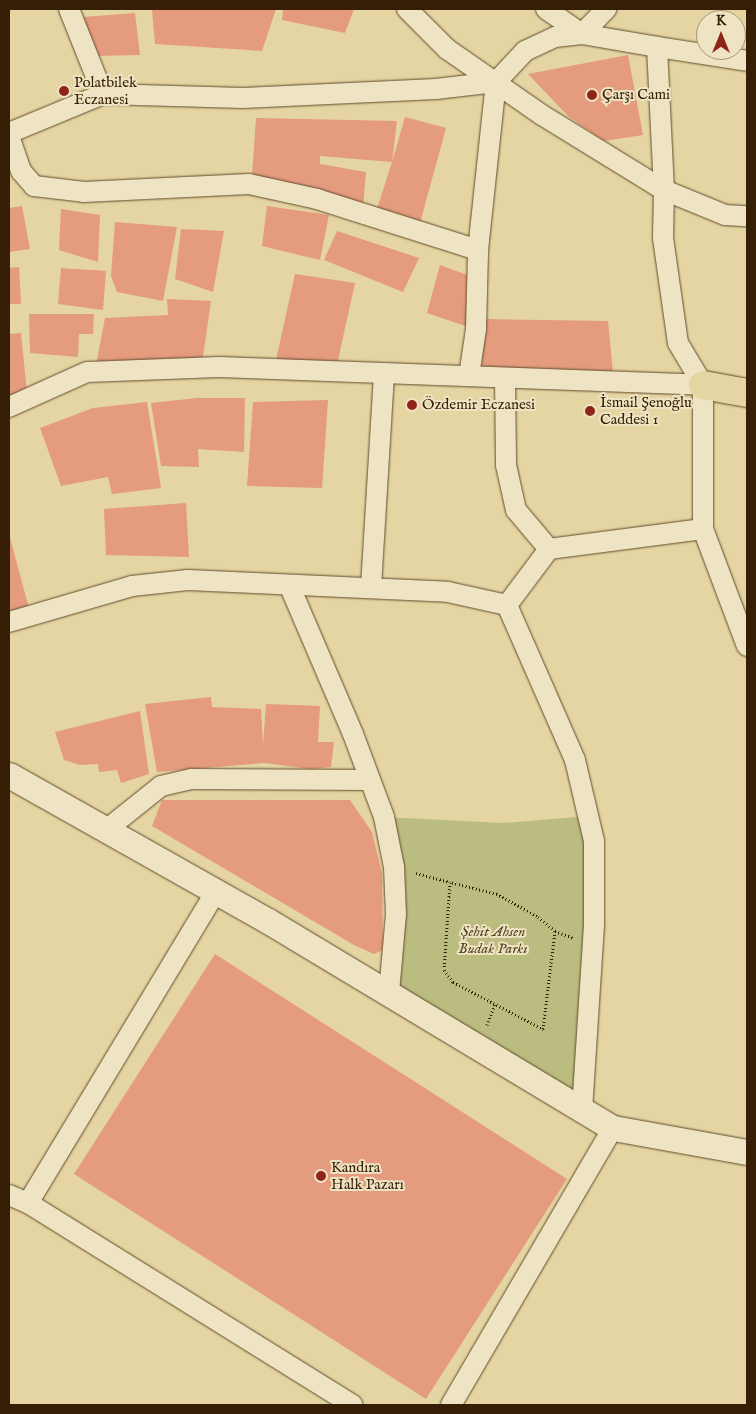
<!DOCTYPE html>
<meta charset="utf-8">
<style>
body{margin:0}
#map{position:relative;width:756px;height:1414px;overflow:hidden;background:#e5d5a2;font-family:"IM FELL English",serif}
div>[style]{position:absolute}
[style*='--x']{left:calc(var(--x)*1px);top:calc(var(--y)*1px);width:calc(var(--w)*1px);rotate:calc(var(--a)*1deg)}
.green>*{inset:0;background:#bbbc80}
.building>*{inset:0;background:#e49b7e}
.path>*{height:3px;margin-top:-1.5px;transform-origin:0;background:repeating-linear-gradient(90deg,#361d05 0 1px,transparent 0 3.5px)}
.roads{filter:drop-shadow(0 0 1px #624b2c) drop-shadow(0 0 1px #624b2c)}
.minor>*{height:20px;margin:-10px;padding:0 10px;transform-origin:10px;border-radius:10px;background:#eee4c3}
.tertiary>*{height:25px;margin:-12.5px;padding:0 12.5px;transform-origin:12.5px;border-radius:12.5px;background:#eee4c3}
.primary>*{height:28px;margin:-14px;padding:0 14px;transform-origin:14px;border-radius:14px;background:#e5d5a2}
.dots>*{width:14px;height:14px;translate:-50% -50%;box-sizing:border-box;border:2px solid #eee4c3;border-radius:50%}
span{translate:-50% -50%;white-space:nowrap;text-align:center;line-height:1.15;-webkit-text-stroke:4px #eee4c3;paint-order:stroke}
.poi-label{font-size:15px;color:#361d05}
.left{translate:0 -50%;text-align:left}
.park-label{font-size:15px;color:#574524;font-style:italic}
.frame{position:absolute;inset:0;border:10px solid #361d05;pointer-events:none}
.north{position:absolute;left:696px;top:10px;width:50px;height:50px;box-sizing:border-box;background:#eee4c3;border:1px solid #a49477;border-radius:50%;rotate:0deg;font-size:14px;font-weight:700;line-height:20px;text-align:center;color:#361d05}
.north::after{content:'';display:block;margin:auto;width:18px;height:22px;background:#8f2418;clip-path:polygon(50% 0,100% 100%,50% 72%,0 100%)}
</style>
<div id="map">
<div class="green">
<i style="clip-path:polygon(588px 816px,582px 1110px,389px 993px,384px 817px,504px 823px)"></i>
</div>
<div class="building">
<i style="clip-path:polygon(152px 9px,276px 9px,262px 51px,155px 44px)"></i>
<i style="clip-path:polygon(283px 9px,354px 9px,345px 33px,282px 20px)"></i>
<i style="clip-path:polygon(135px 13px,140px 55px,94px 56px,83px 17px)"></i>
<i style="clip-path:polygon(628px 55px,643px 135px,604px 141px,568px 116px,528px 74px)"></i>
<i style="clip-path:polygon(405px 117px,446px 128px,420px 223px,377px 209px,392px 162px,320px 156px,320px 164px,366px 172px,363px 208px,252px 175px,256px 118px,397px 121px,392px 162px)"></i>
<i style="clip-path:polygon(22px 206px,30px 249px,9px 252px,9px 208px)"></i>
<i style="clip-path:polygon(267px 206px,329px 215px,320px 260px,262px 246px)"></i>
<i style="clip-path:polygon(61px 209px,100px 215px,98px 262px,59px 250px)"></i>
<i style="clip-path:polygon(115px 222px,177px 227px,163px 301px,117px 292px,111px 276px)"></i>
<i style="clip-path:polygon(181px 229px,224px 231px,213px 292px,175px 279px)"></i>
<i style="clip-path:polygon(337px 231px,419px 258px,403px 292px,324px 260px)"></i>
<i style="clip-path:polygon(440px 265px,473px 277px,474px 329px,427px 313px)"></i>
<i style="clip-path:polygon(19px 267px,21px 304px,9px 304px,9px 268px)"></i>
<i style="clip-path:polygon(61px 268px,106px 271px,103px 310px,58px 304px)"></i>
<i style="clip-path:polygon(295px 274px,355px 283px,336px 369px,276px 360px)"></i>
<i style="clip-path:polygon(167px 299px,211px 301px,202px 364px,96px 365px,105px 318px,168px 315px)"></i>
<i style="clip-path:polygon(29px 314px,94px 314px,93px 334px,79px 334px,78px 357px,30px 353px)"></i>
<i style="clip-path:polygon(484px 319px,608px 321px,613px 373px,481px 371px)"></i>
<i style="clip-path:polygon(21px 333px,27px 393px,9px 396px,9px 334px)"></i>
<i style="clip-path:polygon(197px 398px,245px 398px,244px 452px,198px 449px,199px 467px,161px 466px,151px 403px)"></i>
<i style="clip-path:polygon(328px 400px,322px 488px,247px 486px,253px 402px)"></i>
<i style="clip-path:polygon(147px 402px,161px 488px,112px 494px,108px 477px,61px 486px,40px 428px,93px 408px)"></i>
<i style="clip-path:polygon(186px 503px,189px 557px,106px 555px,104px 509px)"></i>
<i style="clip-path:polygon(9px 534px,30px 612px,9px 616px)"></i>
<i style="clip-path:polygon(211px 697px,212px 707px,261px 709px,263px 745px,266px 704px,320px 706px,318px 742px,334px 742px,331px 767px,310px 769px,264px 763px,157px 772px,145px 704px)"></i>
<i style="clip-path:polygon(140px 711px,149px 774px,121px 783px,117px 770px,99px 772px,98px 764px,80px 765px,64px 760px,55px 732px)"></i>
<i style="clip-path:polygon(162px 800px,350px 800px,372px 832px,382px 873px,383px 950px,374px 954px,354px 945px,152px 826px)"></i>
<i style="clip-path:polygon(215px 954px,567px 1179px,426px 1399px,74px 1174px)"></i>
</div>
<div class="path">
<i style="--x:416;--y:873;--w:35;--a:15"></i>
<i style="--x:450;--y:882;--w:88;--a:93.9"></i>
<i style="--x:444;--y:970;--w:15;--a:53"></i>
<i style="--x:453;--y:982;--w:102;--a:27.6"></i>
<i style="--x:543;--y:1029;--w:99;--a:-83"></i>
<i style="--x:555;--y:931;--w:23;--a:-140"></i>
<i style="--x:537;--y:916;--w:46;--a:-151.2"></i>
<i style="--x:497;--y:894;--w:49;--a:-165.7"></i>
<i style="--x:555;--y:931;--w:19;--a:21"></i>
<i style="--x:487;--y:1025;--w:22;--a:-69"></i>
</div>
<div class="roads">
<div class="minor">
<i style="--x:69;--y:9;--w:92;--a:68.2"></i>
<i style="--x:407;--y:9;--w:57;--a:45"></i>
<i style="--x:447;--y:49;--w:116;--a:34.8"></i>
<i style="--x:542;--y:115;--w:143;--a:31.6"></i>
<i style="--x:664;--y:190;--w:66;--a:22.3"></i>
<i style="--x:725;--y:215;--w:22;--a:3"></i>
<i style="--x:546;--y:9;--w:44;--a:34.8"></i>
<i style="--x:582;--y:34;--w:76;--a:9.8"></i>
<i style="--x:657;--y:47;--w:143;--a:87.2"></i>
<i style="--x:664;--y:190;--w:48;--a:91.2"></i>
<i style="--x:663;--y:238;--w:106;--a:81.9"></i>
<i style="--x:678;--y:343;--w:49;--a:59.2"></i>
<i style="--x:703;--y:385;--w:144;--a:90"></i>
<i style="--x:703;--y:529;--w:125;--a:69.4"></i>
<i style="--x:657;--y:47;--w:91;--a:8.8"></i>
<i style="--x:9;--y:133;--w:102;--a:-22.5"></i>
<i style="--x:103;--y:94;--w:140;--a:1.6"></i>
<i style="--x:243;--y:98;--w:193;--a:-2.7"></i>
<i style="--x:436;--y:89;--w:60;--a:-6.7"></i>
<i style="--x:496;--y:82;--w:42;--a:-46.9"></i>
<i style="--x:525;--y:51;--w:33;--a:-25"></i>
<i style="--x:555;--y:37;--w:27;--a:-6"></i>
<i style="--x:582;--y:34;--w:35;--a:-46"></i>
<i style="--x:9;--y:136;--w:37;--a:71"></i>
<i style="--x:21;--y:171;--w:20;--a:49"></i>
<i style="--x:34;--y:186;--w:50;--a:6.8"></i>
<i style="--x:84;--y:192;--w:165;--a:-2.8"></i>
<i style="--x:249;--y:184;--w:70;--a:12.4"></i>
<i style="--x:317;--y:199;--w:169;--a:17.6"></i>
<i style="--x:478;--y:250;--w:169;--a:-83.9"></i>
<i style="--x:469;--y:376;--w:48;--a:-81.5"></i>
<i style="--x:476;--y:329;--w:79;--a:-88.5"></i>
<i style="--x:505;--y:378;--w:87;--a:89.3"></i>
<i style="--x:506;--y:465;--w:46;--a:77.5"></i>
<i style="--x:516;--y:510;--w:51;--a:49.8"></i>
<i style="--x:9;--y:407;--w:85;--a:-24.2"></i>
<i style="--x:87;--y:372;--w:132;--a:-2.2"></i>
<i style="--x:219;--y:367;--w:484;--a:2.1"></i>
<i style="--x:290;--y:587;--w:160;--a:66.8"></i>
<i style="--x:353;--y:734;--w:89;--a:69.5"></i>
<i style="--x:384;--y:817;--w:51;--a:78.7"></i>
<i style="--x:394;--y:867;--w:47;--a:87.6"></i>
<i style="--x:396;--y:914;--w:79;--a:95.1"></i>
<i style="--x:371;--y:587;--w:214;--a:-86.5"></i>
<i style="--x:507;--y:605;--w:70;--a:-53.1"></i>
<i style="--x:549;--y:549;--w:155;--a:-7.4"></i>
<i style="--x:9;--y:622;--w:128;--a:-16.3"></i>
<i style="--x:132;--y:586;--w:56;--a:-6.1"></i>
<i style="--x:188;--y:580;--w:260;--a:2.6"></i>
<i style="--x:448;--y:592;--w:60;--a:12.4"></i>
<i style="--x:507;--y:605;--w:169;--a:66.3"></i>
<i style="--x:575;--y:760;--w:83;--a:76.8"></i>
<i style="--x:594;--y:841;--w:84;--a:90"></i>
<i style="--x:594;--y:925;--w:185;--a:93.7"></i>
<i style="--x:106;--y:830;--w:70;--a:-38.7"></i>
<i style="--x:161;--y:786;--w:32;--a:-13"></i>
<i style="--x:192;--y:779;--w:178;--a:0.3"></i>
<i style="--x:9;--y:1195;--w:21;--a:23"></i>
<i style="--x:28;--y:1203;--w:382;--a:31.9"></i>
<i style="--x:28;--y:1203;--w:364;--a:-58.9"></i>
<i style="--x:451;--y:1405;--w:321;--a:-59.7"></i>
</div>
<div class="tertiary">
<i style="--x:9;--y:775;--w:297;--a:29.4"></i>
<i style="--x:268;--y:921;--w:402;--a:31"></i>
<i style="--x:613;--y:1128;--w:136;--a:10.2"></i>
</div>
<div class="primary">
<i style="--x:703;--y:385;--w:45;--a:10.3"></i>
</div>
</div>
<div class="dots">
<i style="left:64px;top:91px;background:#8f2418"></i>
<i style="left:592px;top:95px;background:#8f2418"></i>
<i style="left:412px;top:405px;background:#8f2418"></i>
<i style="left:590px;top:411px;background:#8f2418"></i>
<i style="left:321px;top:1176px;background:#8f2418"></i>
</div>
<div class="poi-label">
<span class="left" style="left:74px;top:91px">Polatbilek<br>Eczanesi</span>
<span class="left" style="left:602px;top:95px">Çarşı Cami</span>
<span class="left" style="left:600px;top:411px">İsmail Şenoğlu<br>Caddesi 1</span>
<span class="left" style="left:422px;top:405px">Özdemir Eczanesi</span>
<span class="left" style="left:331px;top:1176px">Kandıra<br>Halk Pazarı</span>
</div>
<div class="park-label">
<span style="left:493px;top:940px">Şehit Ahsen<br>Budak Parkı</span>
</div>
<div class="frame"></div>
<div class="north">K</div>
</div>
